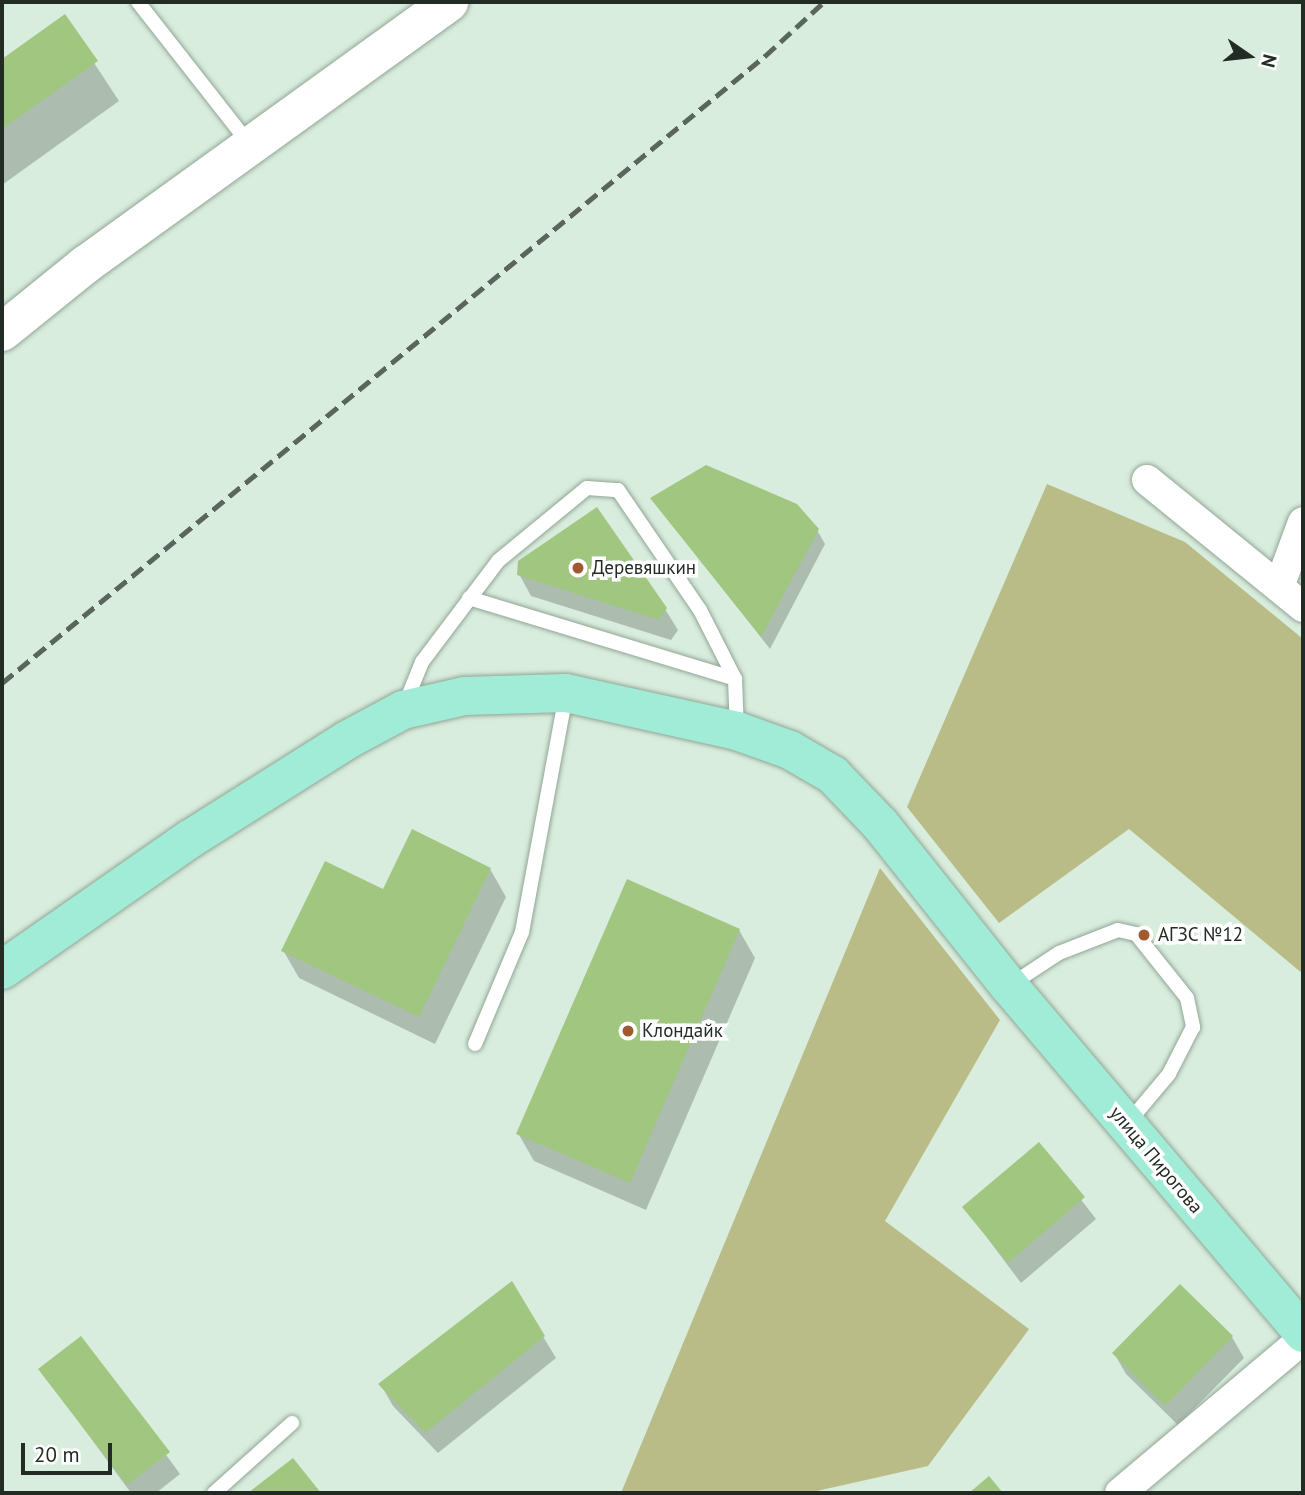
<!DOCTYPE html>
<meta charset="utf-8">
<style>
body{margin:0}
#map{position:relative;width:1305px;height:1495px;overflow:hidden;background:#d8eddd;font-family:"PT Sans",sans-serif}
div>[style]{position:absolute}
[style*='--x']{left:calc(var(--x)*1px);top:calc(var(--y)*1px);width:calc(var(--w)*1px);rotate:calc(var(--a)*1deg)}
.green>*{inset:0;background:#b9bc87}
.shadow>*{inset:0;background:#0003}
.building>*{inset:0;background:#a0c680}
.roads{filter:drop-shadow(0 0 2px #92a596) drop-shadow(0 0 2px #92a596)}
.lane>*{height:14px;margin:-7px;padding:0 7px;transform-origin:7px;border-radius:7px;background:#fff}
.street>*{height:30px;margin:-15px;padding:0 15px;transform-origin:15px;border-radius:15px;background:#fff}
.secondary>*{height:38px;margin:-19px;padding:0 19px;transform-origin:19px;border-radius:19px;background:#fff}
.primary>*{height:38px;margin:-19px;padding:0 19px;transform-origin:19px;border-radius:19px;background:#a1ecd7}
.rail>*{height:5px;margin-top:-2.5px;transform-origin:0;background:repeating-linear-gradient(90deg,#5a665d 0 14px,transparent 0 21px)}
.dots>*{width:19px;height:19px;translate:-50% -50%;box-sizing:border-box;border:4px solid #fff;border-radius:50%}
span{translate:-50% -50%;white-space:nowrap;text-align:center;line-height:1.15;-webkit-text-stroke:7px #fff;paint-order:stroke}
.poi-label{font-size:19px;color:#232b25}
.left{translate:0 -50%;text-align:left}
.street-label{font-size:19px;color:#232b25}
.frame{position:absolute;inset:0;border:4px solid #232b25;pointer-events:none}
.north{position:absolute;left:1214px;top:21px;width:70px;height:70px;-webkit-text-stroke:5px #fff;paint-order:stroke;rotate:104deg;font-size:19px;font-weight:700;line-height:28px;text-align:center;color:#232b25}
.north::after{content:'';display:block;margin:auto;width:24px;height:32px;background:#232b25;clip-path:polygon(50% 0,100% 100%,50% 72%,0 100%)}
.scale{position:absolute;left:21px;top:1443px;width:91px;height:32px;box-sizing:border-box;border:4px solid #232b25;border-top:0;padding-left:9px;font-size:21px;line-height:24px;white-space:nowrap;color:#232b25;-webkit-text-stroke:5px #fff;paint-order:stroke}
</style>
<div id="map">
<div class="green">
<i style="clip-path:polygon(1047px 484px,1185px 542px,1303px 639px,1303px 974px,1129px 829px,999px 923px,907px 807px)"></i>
<i style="clip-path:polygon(880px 868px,1000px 1020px,885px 1221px,1029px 1329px,928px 1466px,808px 1493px,621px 1493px)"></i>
</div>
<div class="shadow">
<i style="clip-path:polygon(64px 17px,119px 101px,2px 185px,2px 61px)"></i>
<i style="clip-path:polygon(652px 499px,817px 530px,825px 544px,770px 649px)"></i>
<i style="clip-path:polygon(519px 574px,665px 609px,678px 630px,671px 640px,531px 596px)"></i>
<i style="clip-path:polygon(490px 869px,506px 897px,435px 1044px,299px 978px,283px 950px)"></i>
<i style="clip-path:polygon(739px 930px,755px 958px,646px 1210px,534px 1161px,518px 1133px)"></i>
<i style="clip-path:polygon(1038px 1144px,1096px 1219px,1021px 1283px,964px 1207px)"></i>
<i style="clip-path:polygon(511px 1284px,556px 1358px,438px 1453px,393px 1406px,381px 1385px)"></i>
<i style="clip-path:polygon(1232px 1337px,1244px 1358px,1178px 1425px,1126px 1374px,1114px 1353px)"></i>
<i style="clip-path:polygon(81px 1338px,180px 1474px,156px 1493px,131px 1493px,40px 1369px)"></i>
</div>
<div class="building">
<i style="clip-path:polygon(65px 14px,98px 61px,2px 129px,2px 59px)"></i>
<i style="clip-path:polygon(706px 465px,797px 504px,819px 529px,761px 637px,650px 498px)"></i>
<i style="clip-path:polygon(597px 507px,667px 608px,659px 620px,517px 575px,518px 561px)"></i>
<i style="clip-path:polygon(412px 829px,491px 868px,419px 1017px,281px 951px,325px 861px,383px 889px)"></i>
<i style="clip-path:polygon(627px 879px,740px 929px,630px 1183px,516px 1134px)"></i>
<i style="clip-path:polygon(1039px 1142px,1085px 1197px,1008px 1263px,962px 1207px)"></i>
<i style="clip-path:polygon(512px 1281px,545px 1336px,425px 1433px,378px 1384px)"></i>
<i style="clip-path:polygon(1180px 1284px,1233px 1336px,1165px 1406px,1112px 1353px)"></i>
<i style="clip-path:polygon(81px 1336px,170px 1452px,127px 1485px,38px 1369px)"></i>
<i style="clip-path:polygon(293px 1458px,321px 1493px,248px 1493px)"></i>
<i style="clip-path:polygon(989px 1476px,1003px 1493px,969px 1493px)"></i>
</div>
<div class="roads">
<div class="lane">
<i style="--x:138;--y:2;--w:182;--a:51.9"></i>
<i style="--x:469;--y:598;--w:278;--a:16.9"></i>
<i style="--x:405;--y:704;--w:45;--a:-68"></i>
<i style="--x:422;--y:662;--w:126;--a:-53"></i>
<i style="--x:498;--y:561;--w:115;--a:-39.4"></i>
<i style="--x:587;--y:488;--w:31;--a:4"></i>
<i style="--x:618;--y:490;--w:145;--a:55.7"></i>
<i style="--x:700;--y:610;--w:77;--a:63.1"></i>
<i style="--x:735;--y:679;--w:51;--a:87.8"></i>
<i style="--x:1012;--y:984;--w:56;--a:-33.4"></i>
<i style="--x:1059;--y:953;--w:63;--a:-21.3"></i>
<i style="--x:1118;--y:930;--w:18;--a:13"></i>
<i style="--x:1136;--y:934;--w:82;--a:51.4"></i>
<i style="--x:1187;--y:998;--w:30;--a:78"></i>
<i style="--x:1193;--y:1027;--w:53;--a:117.1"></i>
<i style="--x:1169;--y:1074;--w:65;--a:130"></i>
<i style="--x:475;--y:1044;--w:121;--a:-67.2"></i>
<i style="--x:522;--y:932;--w:241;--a:-79.5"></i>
<i style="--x:214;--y:1493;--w:105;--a:-41.9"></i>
</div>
<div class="street">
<i style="--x:1147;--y:480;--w:201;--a:39.1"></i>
<i style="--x:1279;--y:587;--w:69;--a:-69.7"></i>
<i style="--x:1120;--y:1493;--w:239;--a:-40.1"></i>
</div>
<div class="secondary">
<i style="--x:2;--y:332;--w:107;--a:-38.9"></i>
<i style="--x:85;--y:265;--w:449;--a:-35.8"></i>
</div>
<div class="primary">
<i style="--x:2;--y:970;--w:229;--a:-34.9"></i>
<i style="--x:190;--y:839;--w:186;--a:-32.2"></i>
<i style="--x:347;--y:740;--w:64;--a:-28.2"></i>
<i style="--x:403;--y:710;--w:63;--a:-12.9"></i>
<i style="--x:464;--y:696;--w:102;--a:-1.7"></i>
<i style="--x:566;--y:693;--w:175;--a:12.5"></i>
<i style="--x:737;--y:731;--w:56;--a:19.7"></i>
<i style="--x:790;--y:750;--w:50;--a:30.2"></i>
<i style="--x:833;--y:775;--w:68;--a:46.2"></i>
<i style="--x:880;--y:824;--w:207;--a:51.5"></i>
<i style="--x:1009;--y:986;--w:455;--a:49.7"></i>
</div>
</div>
<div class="rail">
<i style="--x:2;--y:683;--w:988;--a:-39.41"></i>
<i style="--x:765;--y:56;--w:80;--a:-42.5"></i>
</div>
<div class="dots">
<i style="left:578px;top:568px;background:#a05a30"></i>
<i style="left:1144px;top:935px;background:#a05a30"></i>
<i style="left:628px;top:1031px;background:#a05a30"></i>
</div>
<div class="poi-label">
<span class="left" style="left:592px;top:568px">Деревяшкин</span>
<span class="left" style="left:1158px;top:935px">АГЗС №12</span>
<span class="left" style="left:642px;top:1031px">Клондайк</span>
</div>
<div class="street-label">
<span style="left:1156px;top:1160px;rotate:50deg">улица Пирогова</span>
</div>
<div class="frame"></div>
<div class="north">N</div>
<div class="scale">20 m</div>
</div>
